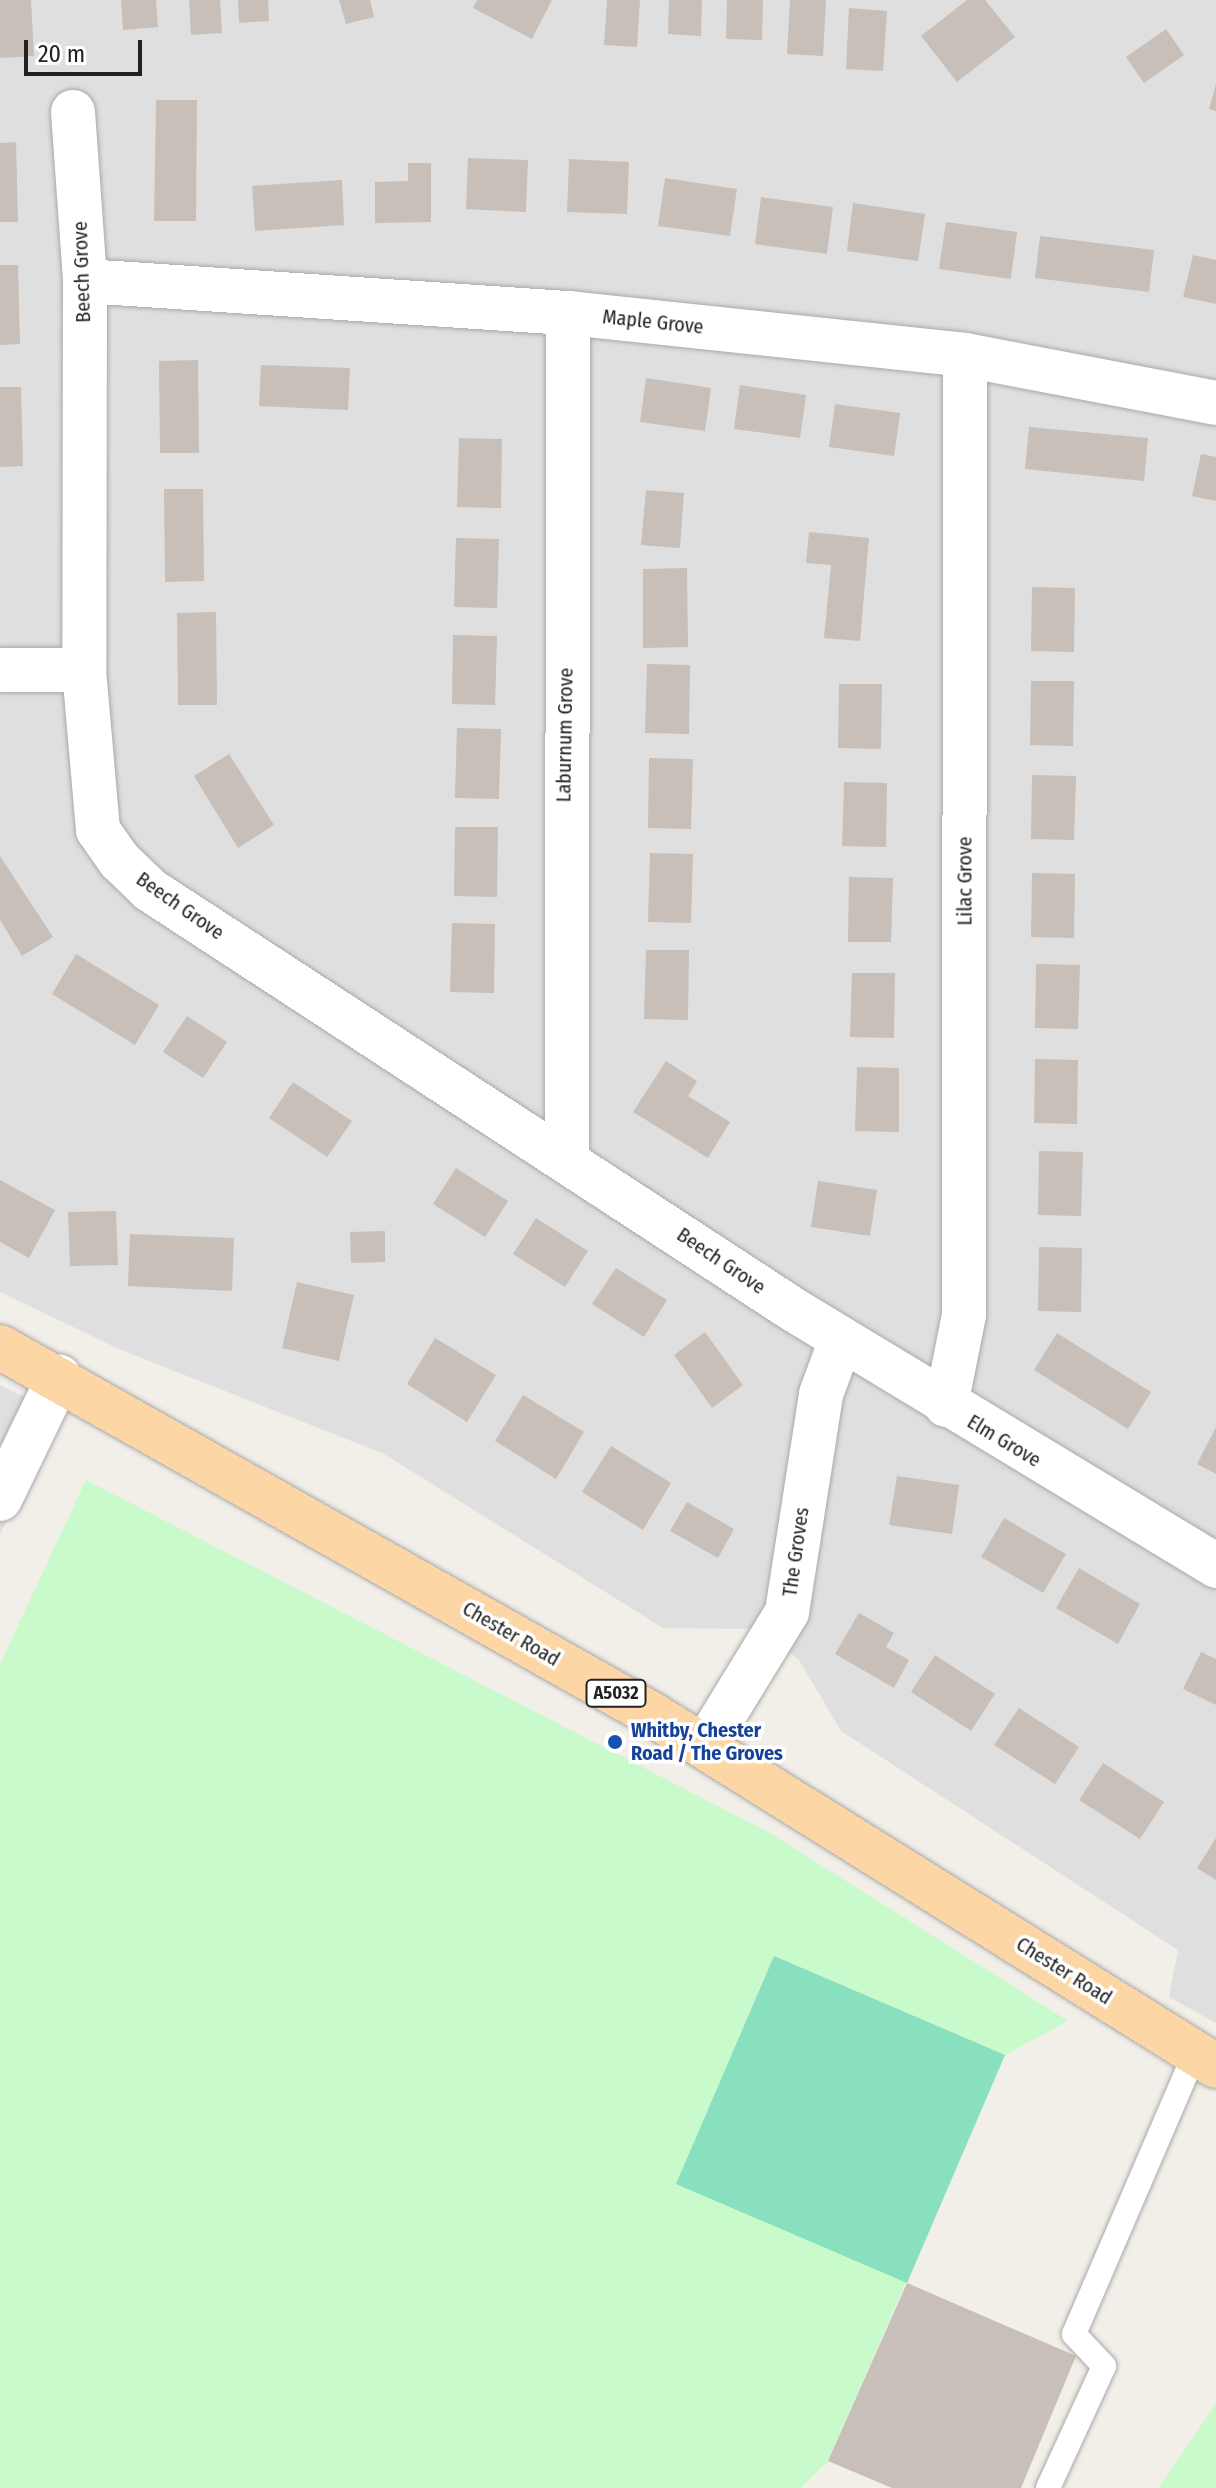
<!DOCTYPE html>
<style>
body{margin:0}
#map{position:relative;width:1216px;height:2488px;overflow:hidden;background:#f2efe9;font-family:"Fira Sans Condensed",sans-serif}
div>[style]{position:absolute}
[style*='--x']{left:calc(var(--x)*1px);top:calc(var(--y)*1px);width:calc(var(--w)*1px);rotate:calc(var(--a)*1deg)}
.residential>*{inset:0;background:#e0dfdf}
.park>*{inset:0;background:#c8facc}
.pitch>*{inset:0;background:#88e0be}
.building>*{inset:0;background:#c7bfb8}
.roads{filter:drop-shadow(0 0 2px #a9a9a9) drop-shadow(0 0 2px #a9a9a9)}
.service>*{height:24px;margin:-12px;padding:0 12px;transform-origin:12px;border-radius:12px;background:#fff}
.minor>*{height:44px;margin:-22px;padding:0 22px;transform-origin:22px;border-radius:22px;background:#fff}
.primary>*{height:44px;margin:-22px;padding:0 22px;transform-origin:22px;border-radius:22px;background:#fcd6a4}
.dots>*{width:22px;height:22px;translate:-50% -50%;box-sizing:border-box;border:4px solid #fff;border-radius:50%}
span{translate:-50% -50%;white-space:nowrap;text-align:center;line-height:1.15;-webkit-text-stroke:7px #fff;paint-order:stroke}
.shield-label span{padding:2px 6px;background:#fff;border:2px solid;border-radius:6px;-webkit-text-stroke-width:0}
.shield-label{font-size:18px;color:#222;font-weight:700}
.street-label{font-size:20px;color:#222}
.transit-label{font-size:20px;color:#164399;font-weight:700}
.left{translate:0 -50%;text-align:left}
.scale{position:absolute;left:24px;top:40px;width:118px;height:36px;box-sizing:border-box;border:4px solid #222;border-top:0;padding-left:10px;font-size:24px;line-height:28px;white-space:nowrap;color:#222;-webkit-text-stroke:6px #fff;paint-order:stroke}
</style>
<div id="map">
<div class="residential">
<i style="clip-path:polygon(0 0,1216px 0,1216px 2023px,1169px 1997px,1178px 1950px,841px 1731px,799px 1660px,759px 1629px,663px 1628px,384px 1454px,119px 1349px,0 1292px)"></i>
<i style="clip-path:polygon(0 1385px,58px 1414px,0 1535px)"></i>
</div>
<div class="park">
<i style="clip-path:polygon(86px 1480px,770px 1833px,1068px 2021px,1005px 2055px,828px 2461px,801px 2488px,0 2488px,0 1664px)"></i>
<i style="clip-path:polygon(1216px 2404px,1216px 2488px,1158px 2488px)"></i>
</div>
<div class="pitch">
<i style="clip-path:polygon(774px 1956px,1005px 2055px,907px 2283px,676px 2184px)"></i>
</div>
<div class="building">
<i style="clip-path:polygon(0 0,31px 0,34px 56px,0 58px)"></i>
<i style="clip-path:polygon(121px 0,156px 0,158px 27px,123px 30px)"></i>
<i style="clip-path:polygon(189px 0,220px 0,222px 33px,191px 35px)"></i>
<i style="clip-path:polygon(238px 0,268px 0,269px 21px,239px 23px)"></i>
<i style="clip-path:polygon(339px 0,370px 0,374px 17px,346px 24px)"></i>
<i style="clip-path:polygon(477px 0,552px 0,532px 39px,473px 8px)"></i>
<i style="clip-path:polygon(607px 0,640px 0,637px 47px,604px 45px)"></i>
<i style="clip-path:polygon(669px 0,702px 0,701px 36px,668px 34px)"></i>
<i style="clip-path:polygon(727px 0,763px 0,762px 40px,726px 39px)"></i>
<i style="clip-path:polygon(790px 0,826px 0,823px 56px,787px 54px)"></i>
<i style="clip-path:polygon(967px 0,985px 0,1015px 37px,957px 82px,921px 36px)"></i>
<i style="clip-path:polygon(849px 8px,887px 11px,883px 71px,846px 69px)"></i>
<i style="clip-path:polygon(1166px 29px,1184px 55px,1144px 83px,1126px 57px)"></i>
<i style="clip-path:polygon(1216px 84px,1216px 111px,1209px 109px)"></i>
<i style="clip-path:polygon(156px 100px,197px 100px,196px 221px,154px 221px)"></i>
<i style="clip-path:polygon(16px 142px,18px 222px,0 222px,0 143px)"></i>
<i style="clip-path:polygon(468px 158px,528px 160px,526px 212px,466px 209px)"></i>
<i style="clip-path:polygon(569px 159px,629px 162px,627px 214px,567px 212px)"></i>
<i style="clip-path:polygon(408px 163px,431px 163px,431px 222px,375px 223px,375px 182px,408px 181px)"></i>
<i style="clip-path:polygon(665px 178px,737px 189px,730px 236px,658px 226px)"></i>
<i style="clip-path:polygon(342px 180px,344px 225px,255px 231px,252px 186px)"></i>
<i style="clip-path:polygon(761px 197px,833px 207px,827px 254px,755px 244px)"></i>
<i style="clip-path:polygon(853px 203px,925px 214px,918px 261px,847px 251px)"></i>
<i style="clip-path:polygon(946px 222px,1017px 232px,1011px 279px,939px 269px)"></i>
<i style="clip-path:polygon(1040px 236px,1154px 250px,1149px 292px,1035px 278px)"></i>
<i style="clip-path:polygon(1193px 255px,1216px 260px,1216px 304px,1183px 297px)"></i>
<i style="clip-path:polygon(0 265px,18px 265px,20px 344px,0 345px)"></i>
<i style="clip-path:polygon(198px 360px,199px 453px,160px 453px,159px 361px)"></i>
<i style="clip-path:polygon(261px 365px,350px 368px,348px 410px,259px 406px)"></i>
<i style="clip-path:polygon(646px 378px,711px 388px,705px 431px,640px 422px)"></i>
<i style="clip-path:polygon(740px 385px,806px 395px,800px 438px,734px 429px)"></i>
<i style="clip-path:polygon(0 387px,21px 387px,23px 466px,0 467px)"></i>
<i style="clip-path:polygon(835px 404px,900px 413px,894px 456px,829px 447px)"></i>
<i style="clip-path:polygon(1029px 427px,1148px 438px,1144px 481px,1025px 469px)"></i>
<i style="clip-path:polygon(459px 438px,502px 439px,501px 508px,457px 507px)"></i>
<i style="clip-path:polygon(1201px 454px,1216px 457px,1216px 501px,1192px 496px)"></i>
<i style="clip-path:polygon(164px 489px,203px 489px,204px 581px,165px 582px)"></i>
<i style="clip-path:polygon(646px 490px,684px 493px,680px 548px,641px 545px)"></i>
<i style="clip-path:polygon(809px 532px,869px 538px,860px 641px,824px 638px,831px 565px,806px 563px)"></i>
<i style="clip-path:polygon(456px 538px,499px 539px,497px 608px,454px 607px)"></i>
<i style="clip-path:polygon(687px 568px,688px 647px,643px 648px,643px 569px)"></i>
<i style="clip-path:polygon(1032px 587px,1075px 588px,1074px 652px,1031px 651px)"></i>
<i style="clip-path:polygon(216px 612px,217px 705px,178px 705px,177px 613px)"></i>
<i style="clip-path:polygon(453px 635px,497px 636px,495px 705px,452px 704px)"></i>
<i style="clip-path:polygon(647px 664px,690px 665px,689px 734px,645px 733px)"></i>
<i style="clip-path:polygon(1031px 681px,1074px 681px,1073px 746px,1030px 745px)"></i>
<i style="clip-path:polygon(839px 684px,882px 684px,881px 749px,838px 748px)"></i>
<i style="clip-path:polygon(457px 728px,501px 729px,499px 799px,455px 798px)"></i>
<i style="clip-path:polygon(229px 754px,274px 825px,238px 848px,194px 776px)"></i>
<i style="clip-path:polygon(649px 758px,693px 759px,691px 829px,648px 828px)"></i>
<i style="clip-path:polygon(1032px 775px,1076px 776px,1074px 840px,1031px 839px)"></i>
<i style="clip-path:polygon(844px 782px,887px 783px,886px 847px,842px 846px)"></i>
<i style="clip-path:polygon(455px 827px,498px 827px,497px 897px,454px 896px)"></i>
<i style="clip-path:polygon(650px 853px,693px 854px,691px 923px,648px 922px)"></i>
<i style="clip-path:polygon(0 856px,53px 937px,22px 956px,0 920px)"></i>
<i style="clip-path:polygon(1032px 873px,1075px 874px,1074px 938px,1031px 937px)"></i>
<i style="clip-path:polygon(849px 877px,893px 878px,891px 942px,848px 942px)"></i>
<i style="clip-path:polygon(452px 923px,495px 924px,494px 993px,450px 992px)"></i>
<i style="clip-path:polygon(646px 950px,689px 950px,688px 1020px,644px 1019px)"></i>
<i style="clip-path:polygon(76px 954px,159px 1005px,135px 1045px,52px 994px)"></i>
<i style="clip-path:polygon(1036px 964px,1080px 965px,1078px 1029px,1035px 1028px)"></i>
<i style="clip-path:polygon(852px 973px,895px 973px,894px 1038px,850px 1037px)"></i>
<i style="clip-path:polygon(187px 1016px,227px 1042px,203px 1078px,163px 1052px)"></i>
<i style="clip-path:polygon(1035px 1059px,1078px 1060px,1077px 1124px,1034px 1123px)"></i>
<i style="clip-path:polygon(666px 1061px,697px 1081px,688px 1096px,730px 1122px,708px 1158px,633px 1112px)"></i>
<i style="clip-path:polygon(857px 1067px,899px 1068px,899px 1132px,855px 1131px)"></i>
<i style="clip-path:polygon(293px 1082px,352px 1121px,327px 1157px,269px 1118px)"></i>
<i style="clip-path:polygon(1039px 1151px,1083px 1152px,1081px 1216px,1038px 1215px)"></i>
<i style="clip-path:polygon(456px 1168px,508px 1201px,485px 1237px,433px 1204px)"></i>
<i style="clip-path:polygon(0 1180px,55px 1210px,29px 1258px,0 1242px)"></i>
<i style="clip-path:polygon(818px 1181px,877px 1190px,870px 1236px,811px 1227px)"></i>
<i style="clip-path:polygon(116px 1211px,118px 1265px,70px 1266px,68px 1212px)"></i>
<i style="clip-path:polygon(536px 1218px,588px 1251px,565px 1287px,513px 1254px)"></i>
<i style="clip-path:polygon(385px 1231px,385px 1262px,351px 1263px,350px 1232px)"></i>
<i style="clip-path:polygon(130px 1234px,234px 1238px,232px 1291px,128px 1286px)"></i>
<i style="clip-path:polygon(1039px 1247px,1082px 1248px,1081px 1312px,1038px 1311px)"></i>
<i style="clip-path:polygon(616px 1268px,667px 1300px,644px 1337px,592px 1304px)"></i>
<i style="clip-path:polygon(297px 1282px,354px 1295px,339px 1361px,282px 1348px)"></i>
<i style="clip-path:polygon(705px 1332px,743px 1385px,712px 1408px,674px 1355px)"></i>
<i style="clip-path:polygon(1057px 1333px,1151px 1392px,1128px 1429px,1034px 1370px)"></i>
<i style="clip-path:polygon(435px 1338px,496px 1375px,467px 1422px,407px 1384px)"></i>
<i style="clip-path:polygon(523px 1395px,584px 1432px,556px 1479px,495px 1441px)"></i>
<i style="clip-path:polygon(1216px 1427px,1216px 1474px,1197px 1464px)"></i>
<i style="clip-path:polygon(611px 1446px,671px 1483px,643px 1530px,582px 1492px)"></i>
<i style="clip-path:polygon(897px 1476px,959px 1485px,952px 1534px,889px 1525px)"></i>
<i style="clip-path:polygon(687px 1502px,734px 1529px,718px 1558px,670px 1531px)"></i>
<i style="clip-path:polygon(1004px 1518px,1066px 1554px,1043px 1593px,981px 1557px)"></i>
<i style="clip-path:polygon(1079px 1568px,1140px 1604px,1118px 1644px,1056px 1608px)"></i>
<i style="clip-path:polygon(859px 1613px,894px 1633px,886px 1647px,909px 1660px,894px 1688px,835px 1654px)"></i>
<i style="clip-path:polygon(1201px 1652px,1216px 1659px,1216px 1705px,1183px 1689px)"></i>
<i style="clip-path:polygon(935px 1655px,995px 1694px,971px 1731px,911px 1692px)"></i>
<i style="clip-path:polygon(1019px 1708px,1079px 1747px,1055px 1784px,994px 1745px)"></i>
<i style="clip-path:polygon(1103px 1763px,1164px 1802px,1140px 1839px,1079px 1800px)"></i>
<i style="clip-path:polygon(1216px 1838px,1216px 1880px,1197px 1868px)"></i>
<i style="clip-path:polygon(907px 2283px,1076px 2356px,1021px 2488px,892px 2488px,828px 2461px)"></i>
</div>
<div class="roads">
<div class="service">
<i style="--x:1048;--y:2488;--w:134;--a:-65.3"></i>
<i style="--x:1104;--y:2366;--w:44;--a:-133.2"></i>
<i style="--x:1074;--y:2334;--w:306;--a:-66.7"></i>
</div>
<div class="minor">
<i style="--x:73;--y:112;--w:169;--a:85.9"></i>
<i style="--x:85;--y:281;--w:389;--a:90.1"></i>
<i style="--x:84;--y:670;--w:161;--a:85"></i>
<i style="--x:98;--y:830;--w:38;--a:55"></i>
<i style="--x:120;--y:861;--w:42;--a:44"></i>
<i style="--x:150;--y:890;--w:769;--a:33.11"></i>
<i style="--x:794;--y:1310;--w:494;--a:31.2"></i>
<i style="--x:85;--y:281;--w:484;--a:3.8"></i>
<i style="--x:568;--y:313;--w:399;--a:6"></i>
<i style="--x:965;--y:355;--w:256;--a:10.8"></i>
<i style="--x:0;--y:670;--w:84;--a:0"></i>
<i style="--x:567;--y:1157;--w:844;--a:-89.93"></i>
<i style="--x:946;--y:1405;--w:92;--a:-78.7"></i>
<i style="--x:964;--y:1315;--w:960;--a:-89.94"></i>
<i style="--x:0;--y:1499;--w:136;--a:-64.2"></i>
<i style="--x:705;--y:1746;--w:157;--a:-58.5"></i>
<i style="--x:787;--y:1612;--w:221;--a:-81.1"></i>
<i style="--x:821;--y:1394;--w:58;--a:-69.7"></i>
</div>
<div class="primary">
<i style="--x:0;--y:1347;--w:750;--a:29.4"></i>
<i style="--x:653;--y:1715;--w:663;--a:31.94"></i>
</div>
</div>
<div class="dots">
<i style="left:615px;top:1742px;background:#1a4fb4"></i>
</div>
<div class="shield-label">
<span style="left:616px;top:1693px">A5032</span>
</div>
<div class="street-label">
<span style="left:82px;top:272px;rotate:-92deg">Beech Grove</span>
<span style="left:653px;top:322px;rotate:6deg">Maple Grove</span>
<span style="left:565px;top:735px;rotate:-89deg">Laburnum Grove</span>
<span style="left:965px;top:881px;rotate:-90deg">Lilac Grove</span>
<span style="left:180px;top:906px;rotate:35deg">Beech Grove</span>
<span style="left:721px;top:1261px;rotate:34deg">Beech Grove</span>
<span style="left:1004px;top:1441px;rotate:31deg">Elm Grove</span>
<span style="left:796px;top:1552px;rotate:-82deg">The Groves</span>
<span style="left:511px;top:1634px;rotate:30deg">Chester Road</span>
<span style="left:1064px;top:1971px;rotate:32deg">Chester Road</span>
</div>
<div class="transit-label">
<span class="left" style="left:631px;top:1742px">Whitby, Chester<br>Road / The Groves</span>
</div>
<div class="scale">20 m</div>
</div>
